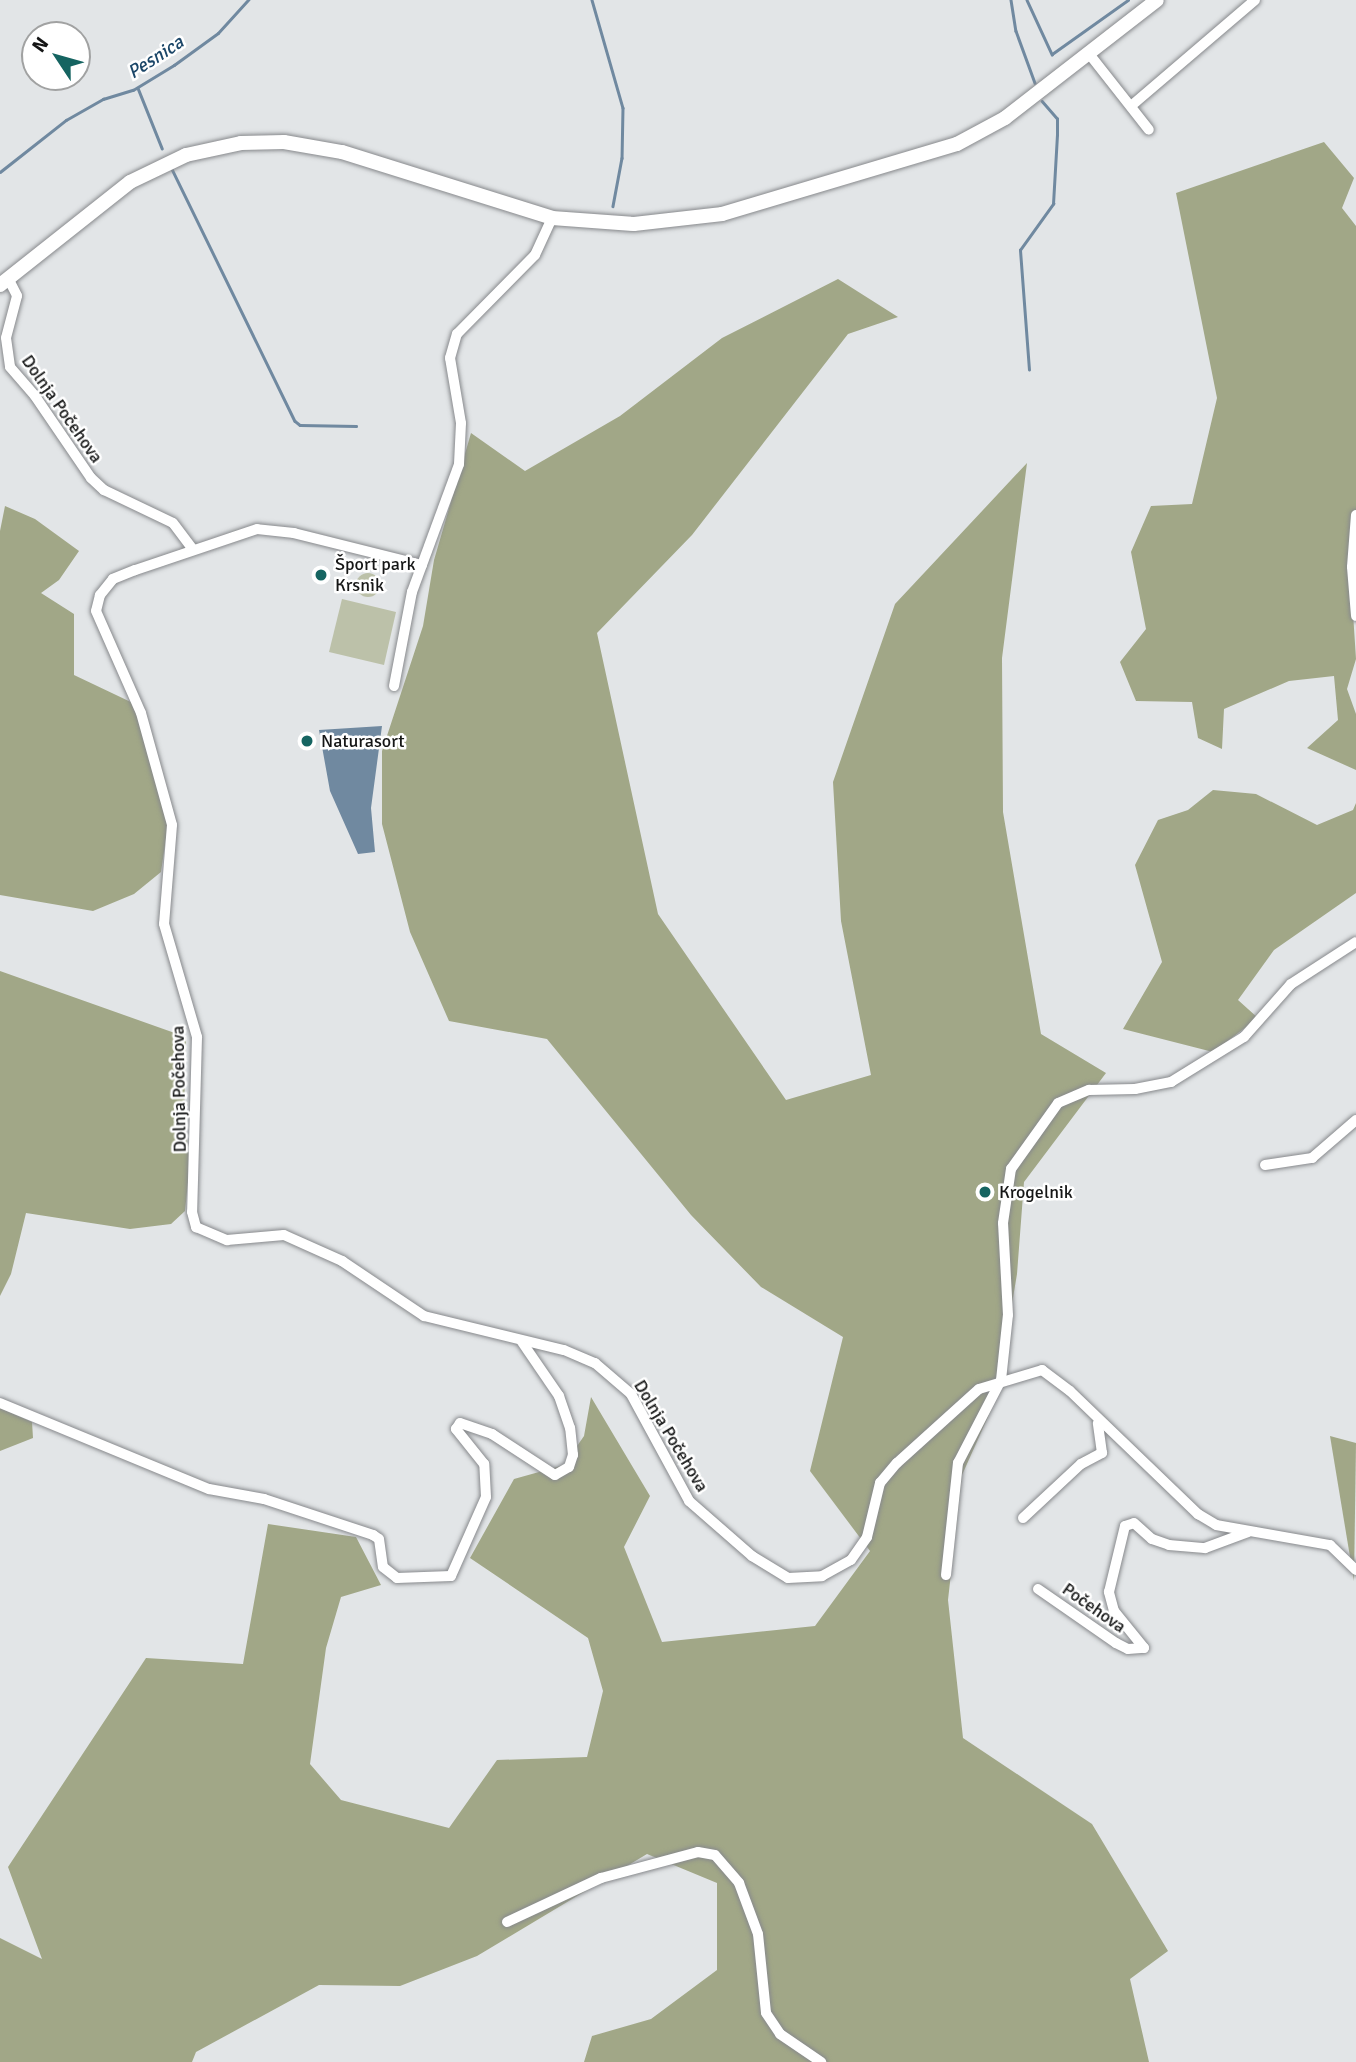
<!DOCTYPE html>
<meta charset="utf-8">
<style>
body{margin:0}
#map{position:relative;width:1356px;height:2062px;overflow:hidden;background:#e2e5e7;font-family:Signika,sans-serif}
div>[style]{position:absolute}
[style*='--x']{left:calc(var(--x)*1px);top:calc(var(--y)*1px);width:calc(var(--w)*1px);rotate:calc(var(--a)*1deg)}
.green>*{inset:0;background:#bcc1a9}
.round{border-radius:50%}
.forest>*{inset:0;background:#a1a787}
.water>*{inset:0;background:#7089a0}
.stream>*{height:2.5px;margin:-1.25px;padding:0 1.25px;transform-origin:1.25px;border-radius:1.25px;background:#7089a0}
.roads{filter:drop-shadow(0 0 2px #87898c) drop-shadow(0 0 2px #87898c)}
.minor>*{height:10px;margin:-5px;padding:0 5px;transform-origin:5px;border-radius:5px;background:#fff}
.secondary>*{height:14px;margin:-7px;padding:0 7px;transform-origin:7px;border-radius:7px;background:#fff}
.dots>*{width:19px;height:19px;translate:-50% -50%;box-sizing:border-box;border:4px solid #fff;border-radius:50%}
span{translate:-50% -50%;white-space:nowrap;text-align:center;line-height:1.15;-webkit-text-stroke:5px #fff;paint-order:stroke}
.street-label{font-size:18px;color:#151616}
.poi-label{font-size:18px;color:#151616}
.left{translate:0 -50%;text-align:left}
.water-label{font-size:19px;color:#1b4668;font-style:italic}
.north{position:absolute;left:21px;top:21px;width:70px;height:70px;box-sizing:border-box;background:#fff;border:2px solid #a1a2a2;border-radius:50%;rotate:306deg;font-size:19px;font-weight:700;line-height:28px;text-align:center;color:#151616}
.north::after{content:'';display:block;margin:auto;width:24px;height:32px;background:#156461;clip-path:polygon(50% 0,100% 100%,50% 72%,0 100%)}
</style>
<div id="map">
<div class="green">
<i class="round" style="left:356px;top:573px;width:24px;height:24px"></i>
<i style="clip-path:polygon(342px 599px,396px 612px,384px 665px,329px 652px)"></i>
</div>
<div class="forest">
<i style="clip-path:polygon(1324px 142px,1354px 178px,1342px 208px,1356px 226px,1356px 510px,1350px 567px,1356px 659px,1347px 689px,1356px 714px,1356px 770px,1307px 748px,1338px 720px,1334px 676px,1289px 681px,1224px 709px,1222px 749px,1198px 738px,1192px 702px,1136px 701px,1120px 662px,1146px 629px,1131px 552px,1151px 506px,1192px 504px,1217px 398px,1176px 193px)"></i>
<i style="clip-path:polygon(838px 279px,898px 317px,848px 334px,692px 535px,597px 633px,658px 914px,786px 1100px,871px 1075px,841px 921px,833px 782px,895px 604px,1027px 463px,1002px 658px,1003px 812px,1041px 1034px,1106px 1073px,1024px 1182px,1017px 1274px,996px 1399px,962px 1475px,948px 1600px,963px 1738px,1092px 1824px,1168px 1951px,1130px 1979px,1149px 2062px,584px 2062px,592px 2036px,651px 2019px,717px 1970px,717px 1883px,647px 1854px,477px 1956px,400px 1986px,319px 1985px,196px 2052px,192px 2062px,0 2062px,0 1938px,42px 1959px,8px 1867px,146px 1658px,243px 1664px,268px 1524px,356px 1537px,381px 1585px,341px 1597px,326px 1648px,310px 1764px,341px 1800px,449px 1828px,497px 1760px,587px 1757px,603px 1691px,588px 1638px,470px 1558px,514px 1479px,564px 1465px,584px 1436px,591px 1397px,650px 1496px,624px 1547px,662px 1642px,815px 1626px,870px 1551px,810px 1471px,843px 1337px,761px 1287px,691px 1215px,547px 1039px,449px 1021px,410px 932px,382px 824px,382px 751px,423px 626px,434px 560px,471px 433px,525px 471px,620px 416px,722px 338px)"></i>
<i style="clip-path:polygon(5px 506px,35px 519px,79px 551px,59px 580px,41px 593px,74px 614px,74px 675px,135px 704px,168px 825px,161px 872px,134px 894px,93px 911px,0 895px,0 531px)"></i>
<i style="clip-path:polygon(1213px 790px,1256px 794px,1317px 825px,1353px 810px,1356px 803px,1356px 893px,1274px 950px,1238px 1000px,1258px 1018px,1213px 1052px,1123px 1029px,1162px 962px,1135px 865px,1158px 820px,1188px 810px)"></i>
<i style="clip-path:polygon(0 971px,186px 1037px,184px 1117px,190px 1163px,185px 1211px,171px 1224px,130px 1229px,26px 1213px,11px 1274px,0 1296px)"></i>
<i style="clip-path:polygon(0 1408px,32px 1422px,33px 1438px,0 1451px)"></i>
<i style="clip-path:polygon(1330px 1436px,1356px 1443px,1354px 1581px)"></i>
</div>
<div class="water">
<i style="clip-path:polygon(382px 726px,371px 808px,375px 852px,358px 854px,330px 791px,319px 730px)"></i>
</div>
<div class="stream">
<i style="--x:592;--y:0;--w:112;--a:74"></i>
<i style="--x:623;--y:108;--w:50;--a:91.1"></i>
<i style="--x:622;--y:158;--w:49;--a:100.6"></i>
<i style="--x:1011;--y:0;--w:31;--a:81"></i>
<i style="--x:1016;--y:31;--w:55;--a:69.9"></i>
<i style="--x:1027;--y:0;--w:60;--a:65.2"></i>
<i style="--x:1052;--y:54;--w:93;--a:-35.4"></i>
<i style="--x:138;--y:88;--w:65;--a:68.2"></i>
<i style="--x:172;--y:169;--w:280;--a:64"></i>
<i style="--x:295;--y:421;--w:6;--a:39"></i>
<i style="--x:300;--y:425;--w:56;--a:1"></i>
<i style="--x:0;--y:172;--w:84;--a:-38.2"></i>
<i style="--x:66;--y:120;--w:43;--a:-29.6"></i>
<i style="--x:103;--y:99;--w:31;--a:-17"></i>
<i style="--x:133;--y:90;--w:48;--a:-31.4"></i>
<i style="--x:174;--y:65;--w:54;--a:-36"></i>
<i style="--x:218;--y:33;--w:45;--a:-47.7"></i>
<i style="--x:1029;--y:370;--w:120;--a:-94.3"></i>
<i style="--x:1020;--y:250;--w:57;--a:-54.3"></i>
<i style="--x:1053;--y:204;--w:69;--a:-86.7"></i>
<i style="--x:1057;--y:135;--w:16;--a:-90"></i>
<i style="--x:1057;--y:119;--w:23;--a:-131"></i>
</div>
<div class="roads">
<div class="minor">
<i style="--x:1090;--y:55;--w:95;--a:51.8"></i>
<i style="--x:1131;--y:106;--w:163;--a:-40.5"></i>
<i style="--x:8;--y:278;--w:20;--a:63"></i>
<i style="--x:17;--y:296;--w:43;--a:104.7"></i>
<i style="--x:6;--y:338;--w:29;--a:82"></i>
<i style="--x:10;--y:367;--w:38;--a:49"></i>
<i style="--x:35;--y:396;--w:99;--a:55.7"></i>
<i style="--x:91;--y:478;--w:18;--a:43"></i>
<i style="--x:104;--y:490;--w:76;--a:25.6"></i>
<i style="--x:173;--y:523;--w:31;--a:53"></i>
<i style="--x:1356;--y:515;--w:52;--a:94.4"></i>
<i style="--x:1352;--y:567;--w:49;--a:85.3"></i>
<i style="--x:422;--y:565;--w:132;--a:-166"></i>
<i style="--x:294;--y:533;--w:37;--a:-174"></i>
<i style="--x:257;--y:529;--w:129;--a:161.4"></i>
<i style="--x:135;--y:570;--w:24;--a:158"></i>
<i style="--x:113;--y:579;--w:21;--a:129"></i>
<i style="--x:100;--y:595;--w:16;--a:104"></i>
<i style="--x:96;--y:611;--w:111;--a:66.2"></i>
<i style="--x:141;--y:713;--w:116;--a:74.5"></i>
<i style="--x:172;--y:825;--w:99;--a:94.6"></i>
<i style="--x:164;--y:924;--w:118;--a:73.7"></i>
<i style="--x:197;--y:1037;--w:175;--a:91.6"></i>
<i style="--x:192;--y:1212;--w:16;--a:75"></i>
<i style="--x:196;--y:1227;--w:34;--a:23"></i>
<i style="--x:227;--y:1240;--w:57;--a:-5"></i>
<i style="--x:284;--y:1235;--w:64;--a:24.1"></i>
<i style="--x:342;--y:1261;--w:99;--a:33.9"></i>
<i style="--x:424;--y:1316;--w:144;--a:13.7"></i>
<i style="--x:564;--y:1350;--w:34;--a:23"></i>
<i style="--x:595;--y:1363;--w:48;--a:40.7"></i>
<i style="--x:631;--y:1394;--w:122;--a:61.5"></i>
<i style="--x:689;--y:1501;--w:84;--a:41.1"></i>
<i style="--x:752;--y:1556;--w:42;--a:31.4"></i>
<i style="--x:788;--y:1578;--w:34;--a:-3"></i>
<i style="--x:822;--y:1576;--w:33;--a:-29"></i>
<i style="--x:851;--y:1560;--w:28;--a:-55"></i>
<i style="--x:867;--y:1537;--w:56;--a:-76.5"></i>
<i style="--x:880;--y:1483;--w:26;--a:-50"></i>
<i style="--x:897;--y:1463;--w:110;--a:-42.1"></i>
<i style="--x:979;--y:1389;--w:66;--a:-16.8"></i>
<i style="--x:1042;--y:1370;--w:35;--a:37"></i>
<i style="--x:1070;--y:1391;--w:178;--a:43.9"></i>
<i style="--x:1198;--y:1514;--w:21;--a:31"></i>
<i style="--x:1216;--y:1525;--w:116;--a:10"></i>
<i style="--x:1330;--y:1545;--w:36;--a:44"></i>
<i style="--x:394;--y:686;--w:96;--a:-79.2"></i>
<i style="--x:412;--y:592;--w:136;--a:-69.8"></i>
<i style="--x:459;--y:464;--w:41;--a:-87.2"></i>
<i style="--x:461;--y:423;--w:66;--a:-99.6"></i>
<i style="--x:450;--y:358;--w:25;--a:-74"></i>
<i style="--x:457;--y:334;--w:111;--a:-45.4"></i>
<i style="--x:535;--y:255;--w:41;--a:-65.3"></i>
<i style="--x:1265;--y:1165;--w:48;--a:-8.5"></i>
<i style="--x:1312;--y:1158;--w:58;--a:-40.8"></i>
<i style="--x:0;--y:1403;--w:226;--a:22.4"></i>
<i style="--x:209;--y:1489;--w:56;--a:10.3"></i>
<i style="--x:264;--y:1499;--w:115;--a:18.3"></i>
<i style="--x:373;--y:1535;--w:7;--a:34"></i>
<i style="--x:379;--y:1539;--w:28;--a:82"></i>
<i style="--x:383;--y:1567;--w:18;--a:38"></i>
<i style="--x:397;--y:1578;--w:54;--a:-2.1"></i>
<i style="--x:451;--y:1576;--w:86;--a:-66.1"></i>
<i style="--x:486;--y:1497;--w:33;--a:-93"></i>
<i style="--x:484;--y:1464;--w:45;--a:-128.7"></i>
<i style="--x:456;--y:1429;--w:7;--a:-56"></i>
<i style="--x:460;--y:1423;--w:34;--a:19"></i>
<i style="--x:492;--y:1434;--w:75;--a:33.1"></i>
<i style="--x:555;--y:1475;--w:16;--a:-30"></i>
<i style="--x:569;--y:1467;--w:13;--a:-72"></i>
<i style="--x:573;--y:1455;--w:27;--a:-96"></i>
<i style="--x:570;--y:1428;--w:34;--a:-109"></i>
<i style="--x:559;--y:1396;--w:65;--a:-124.4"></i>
<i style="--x:1023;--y:1518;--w:79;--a:-43"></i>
<i style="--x:1081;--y:1464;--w:24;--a:-28"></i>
<i style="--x:1102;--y:1453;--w:30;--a:-98"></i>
<i style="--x:946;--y:1575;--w:113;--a:-83.9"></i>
<i style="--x:958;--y:1463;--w:93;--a:-62.6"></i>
<i style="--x:1001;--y:1380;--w:65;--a:-83.9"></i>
<i style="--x:1008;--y:1315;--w:92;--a:-93.1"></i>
<i style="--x:1003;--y:1223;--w:55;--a:-81.6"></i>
<i style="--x:1011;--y:1169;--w:81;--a:-54.5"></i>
<i style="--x:1058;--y:1103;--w:34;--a:-23"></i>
<i style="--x:1089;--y:1090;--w:46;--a:-1.2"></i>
<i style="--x:1135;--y:1089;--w:37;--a:-11"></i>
<i style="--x:1171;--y:1082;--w:86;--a:-31.7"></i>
<i style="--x:1244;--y:1037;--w:71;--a:-48.4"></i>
<i style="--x:1291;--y:984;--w:77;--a:-32.9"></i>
<i style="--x:1038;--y:1589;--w:95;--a:34.7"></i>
<i style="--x:1116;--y:1643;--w:13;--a:27"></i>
<i style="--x:1128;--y:1649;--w:16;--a:-4"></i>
<i style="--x:1144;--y:1648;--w:48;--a:-129"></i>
<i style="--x:1114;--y:1611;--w:20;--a:-105"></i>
<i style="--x:1109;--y:1592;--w:68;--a:-76.4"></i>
<i style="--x:1125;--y:1526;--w:9;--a:-18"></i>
<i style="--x:1134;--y:1523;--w:24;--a:42"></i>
<i style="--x:1152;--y:1539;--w:18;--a:19"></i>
<i style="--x:1169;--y:1545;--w:36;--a:5"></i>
<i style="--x:1205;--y:1548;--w:46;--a:-20.4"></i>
<i style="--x:507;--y:1922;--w:104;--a:-25.1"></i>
<i style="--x:601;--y:1878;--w:100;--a:-15"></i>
<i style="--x:698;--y:1852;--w:17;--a:10"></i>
<i style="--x:715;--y:1855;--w:37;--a:49"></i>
<i style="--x:739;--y:1883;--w:54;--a:69.6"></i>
<i style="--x:758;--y:1934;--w:79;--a:84.2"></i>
<i style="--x:766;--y:2013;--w:25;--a:56"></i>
<i style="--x:780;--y:2034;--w:50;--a:34.3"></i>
</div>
<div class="secondary">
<i style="--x:0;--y:285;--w:166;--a:-38.4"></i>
<i style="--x:130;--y:182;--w:62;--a:-25.7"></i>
<i style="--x:186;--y:155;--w:56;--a:-12.3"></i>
<i style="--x:241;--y:143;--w:43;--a:-1.3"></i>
<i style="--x:284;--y:142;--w:59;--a:9.8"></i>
<i style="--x:342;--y:152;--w:220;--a:17.4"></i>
<i style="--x:552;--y:218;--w:82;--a:4.2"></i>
<i style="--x:634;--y:224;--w:89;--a:-6.5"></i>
<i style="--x:722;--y:214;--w:245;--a:-16.6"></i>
<i style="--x:957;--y:144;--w:55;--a:-28.4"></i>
<i style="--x:1005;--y:118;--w:192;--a:-37.8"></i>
</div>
</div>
<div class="dots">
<i style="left:321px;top:575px;background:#156461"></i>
<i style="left:307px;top:741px;background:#156461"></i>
<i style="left:985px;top:1192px;background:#156461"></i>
</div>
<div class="street-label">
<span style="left:62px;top:409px;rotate:55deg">Dolnja Počehova</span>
<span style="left:179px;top:1089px;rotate:-91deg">Dolnja Počehova</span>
<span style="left:671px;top:1436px;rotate:59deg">Dolnja Počehova</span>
<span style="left:1094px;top:1608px;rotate:35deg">Počehova</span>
</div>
<div class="poi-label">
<span class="left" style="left:335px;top:575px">Šport park<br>Krsnik</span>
<span class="left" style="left:321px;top:741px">Naturasort</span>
<span class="left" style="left:999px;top:1192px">Krogelnik</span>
</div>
<div class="water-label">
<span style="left:156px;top:58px;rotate:-33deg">Pesnica</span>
</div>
<div class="north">N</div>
</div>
